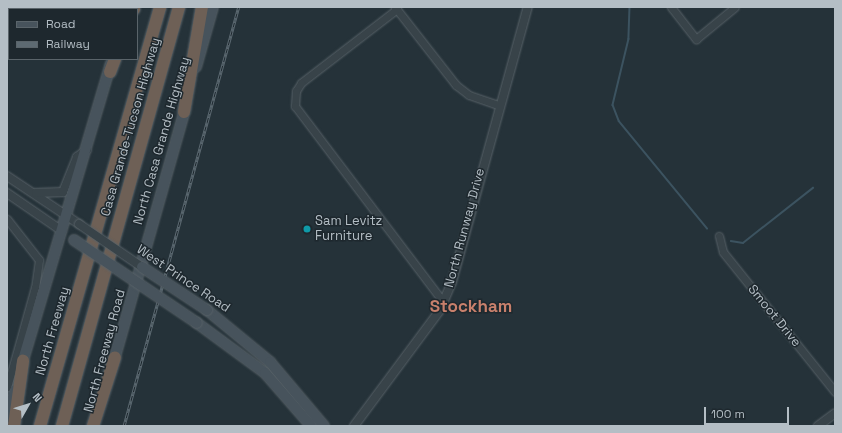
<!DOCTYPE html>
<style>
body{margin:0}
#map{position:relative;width:842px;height:433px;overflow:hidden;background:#253239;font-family:"Space Grotesk",sans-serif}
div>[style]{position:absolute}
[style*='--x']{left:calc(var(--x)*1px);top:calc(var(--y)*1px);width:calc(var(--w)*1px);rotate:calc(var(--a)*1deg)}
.stream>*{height:1.5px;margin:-0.75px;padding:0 0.75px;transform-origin:0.75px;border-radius:0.75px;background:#3c5360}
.roads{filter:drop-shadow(0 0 1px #576167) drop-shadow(0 0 1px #576167)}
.minor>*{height:7px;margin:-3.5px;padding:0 3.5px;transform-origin:3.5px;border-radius:3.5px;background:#384349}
.tertiary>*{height:8px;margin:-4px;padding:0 4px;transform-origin:4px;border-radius:4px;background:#384349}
.secondary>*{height:10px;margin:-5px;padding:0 5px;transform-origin:5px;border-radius:5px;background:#47535c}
.motorway>*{height:12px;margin:-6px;padding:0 6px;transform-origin:6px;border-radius:6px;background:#6e6056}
.rail>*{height:3px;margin-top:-1.5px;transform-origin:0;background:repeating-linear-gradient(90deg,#1e282e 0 4.5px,#5d6a72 0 9px);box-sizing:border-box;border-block:1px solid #5d6a72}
.bridges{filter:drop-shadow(0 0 1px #576167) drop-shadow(0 0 1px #576167)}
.tertiary-bridge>*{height:8px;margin:-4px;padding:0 4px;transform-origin:4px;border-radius:4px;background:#384349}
.secondary-bridge>*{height:10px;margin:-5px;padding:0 5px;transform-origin:5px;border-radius:5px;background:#47535c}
.dots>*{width:11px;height:11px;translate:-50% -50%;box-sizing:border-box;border:2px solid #1e282e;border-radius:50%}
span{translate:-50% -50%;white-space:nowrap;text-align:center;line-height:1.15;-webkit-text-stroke:3px #1e282e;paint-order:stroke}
.street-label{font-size:13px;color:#b4bec5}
.poi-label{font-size:13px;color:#b4bec5}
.left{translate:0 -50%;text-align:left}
.district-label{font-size:17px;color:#c8806c;font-weight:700}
.frame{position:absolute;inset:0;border:8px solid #b4bec5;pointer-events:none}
.legend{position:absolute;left:8px;top:8px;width:130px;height:52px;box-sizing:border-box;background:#1e282e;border:1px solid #5a646a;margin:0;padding:5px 7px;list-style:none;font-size:12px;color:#b4bec5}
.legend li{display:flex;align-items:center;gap:8px;height:20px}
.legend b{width:20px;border:1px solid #5a646a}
.north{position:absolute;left:8px;top:385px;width:40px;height:40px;-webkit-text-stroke:3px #1e282e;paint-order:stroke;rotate:51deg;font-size:11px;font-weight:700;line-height:16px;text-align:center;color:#b4bec5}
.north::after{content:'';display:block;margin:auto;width:14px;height:18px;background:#b4bec5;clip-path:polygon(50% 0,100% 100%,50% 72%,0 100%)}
.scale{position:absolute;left:704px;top:407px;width:85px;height:18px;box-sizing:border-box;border:2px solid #b4bec5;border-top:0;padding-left:5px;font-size:12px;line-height:14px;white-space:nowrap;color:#b4bec5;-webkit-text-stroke:3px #1e282e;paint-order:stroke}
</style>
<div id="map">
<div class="stream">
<i style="--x:630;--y:7;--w:32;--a:92"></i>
<i style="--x:629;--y:39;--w:68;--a:103.6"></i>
<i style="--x:613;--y:105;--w:17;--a:69"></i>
<i style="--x:619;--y:121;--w:139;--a:50.6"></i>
<i style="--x:731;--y:241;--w:12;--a:9"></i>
<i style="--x:743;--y:243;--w:89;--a:-38.2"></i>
</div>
<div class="roads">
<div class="minor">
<i style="--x:395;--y:7;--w:99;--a:52"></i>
<i style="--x:456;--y:85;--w:16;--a:38"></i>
<i style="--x:469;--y:95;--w:31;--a:19"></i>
<i style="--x:671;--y:7;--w:41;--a:52"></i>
<i style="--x:696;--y:39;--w:50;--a:-39.4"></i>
<i style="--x:397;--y:9;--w:121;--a:142.4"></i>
<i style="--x:301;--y:83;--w:9;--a:122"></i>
<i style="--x:296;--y:91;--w:15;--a:94"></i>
<i style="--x:295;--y:106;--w:246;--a:52.9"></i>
<i style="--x:7;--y:219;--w:52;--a:52"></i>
<i style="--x:39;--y:260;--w:27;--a:98"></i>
<i style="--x:35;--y:287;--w:104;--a:105.6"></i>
<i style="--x:719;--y:236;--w:16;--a:76"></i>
<i style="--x:723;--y:252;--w:179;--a:51.3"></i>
</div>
<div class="tertiary">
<i style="--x:7;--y:176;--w:87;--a:33.7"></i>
<i style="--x:7;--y:193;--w:67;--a:34.6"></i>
<i style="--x:36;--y:193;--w:27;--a:-2"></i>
<i style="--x:63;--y:192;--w:38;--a:-68"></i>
<i style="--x:77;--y:157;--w:12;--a:-35"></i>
<i style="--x:354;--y:426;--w:144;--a:-53.4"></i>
<i style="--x:440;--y:310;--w:30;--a:-67"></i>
<i style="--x:452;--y:282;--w:285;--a:-74.6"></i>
<i style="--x:818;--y:426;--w:21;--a:-37"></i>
</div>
<div class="secondary">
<i style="--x:125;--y:9;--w:2;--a:-63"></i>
<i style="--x:196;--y:67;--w:62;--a:-74.2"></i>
<i style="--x:207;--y:310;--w:82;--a:39.5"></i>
<i style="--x:270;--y:362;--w:84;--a:49.8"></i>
<i style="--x:197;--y:323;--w:84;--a:36.3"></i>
<i style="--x:265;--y:373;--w:70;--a:49"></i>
<i style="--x:113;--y:364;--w:268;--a:-74.2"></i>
<i style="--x:21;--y:367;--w:316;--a:-73.5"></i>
<i style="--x:7;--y:417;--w:28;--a:-73"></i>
</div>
<div class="motorway">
<i style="--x:134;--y:9;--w:2;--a:-90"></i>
<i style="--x:110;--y:72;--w:14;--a:-69"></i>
<i style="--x:184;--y:112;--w:107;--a:-80.3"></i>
<i style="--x:14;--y:426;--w:66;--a:-82.1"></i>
<i style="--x:40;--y:426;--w:436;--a:-74"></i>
<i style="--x:62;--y:426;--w:435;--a:-74.4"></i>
<i style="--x:93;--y:426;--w:72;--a:-72.3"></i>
</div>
</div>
<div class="rail">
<i style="--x:124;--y:426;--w:434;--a:-74.7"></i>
</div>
<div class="bridges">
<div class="tertiary-bridge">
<i style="--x:79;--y:224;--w:76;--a:34.3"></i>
</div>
<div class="secondary-bridge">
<i style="--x:74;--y:240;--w:148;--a:34"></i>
<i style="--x:142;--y:267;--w:78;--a:33.5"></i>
</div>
</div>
<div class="dots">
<i style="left:307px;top:229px;background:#0f9aa8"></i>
</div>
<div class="street-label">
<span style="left:131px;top:127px;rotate:-74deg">Casa Grande-Tucson Highway</span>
<span style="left:162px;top:141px;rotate:-74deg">North Casa Grande Highway</span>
<span style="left:465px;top:228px;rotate:-75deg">North Runway Drive</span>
<span style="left:183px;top:279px;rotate:34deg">West Prince Road</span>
<span style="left:774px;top:316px;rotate:51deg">Smoot Drive</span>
<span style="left:53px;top:331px;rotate:-74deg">North Freeway</span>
<span style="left:105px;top:351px;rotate:-75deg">North Freeway Road</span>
</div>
<div class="poi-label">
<span class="left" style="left:315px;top:229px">Sam Levitz<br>Furniture</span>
</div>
<div class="district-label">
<span style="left:471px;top:307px">Stockham</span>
</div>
<div class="frame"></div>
<ul class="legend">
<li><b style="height:5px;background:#47535c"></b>Road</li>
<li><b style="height:5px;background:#5d6a72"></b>Railway</li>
</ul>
<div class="north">N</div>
<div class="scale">100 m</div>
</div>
